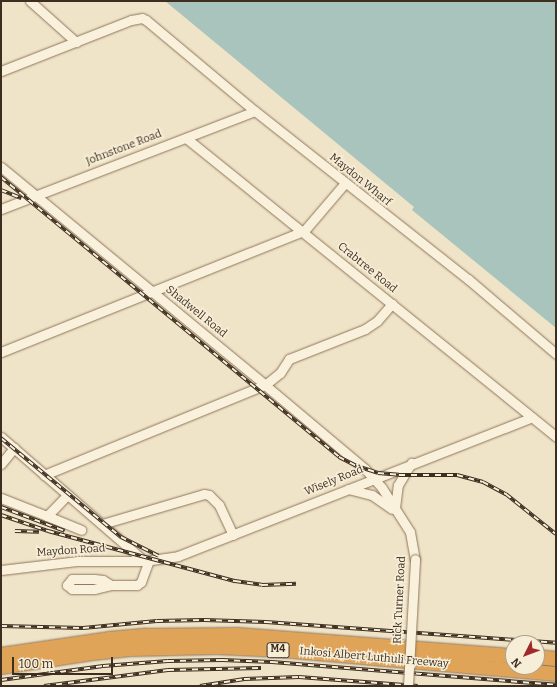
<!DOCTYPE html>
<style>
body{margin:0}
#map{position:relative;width:557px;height:687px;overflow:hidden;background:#f0e4c8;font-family:Bitter,serif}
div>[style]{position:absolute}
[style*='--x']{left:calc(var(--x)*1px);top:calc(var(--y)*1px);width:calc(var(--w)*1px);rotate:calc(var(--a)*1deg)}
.water>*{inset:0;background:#a9c4bc}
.roads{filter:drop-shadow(0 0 1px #8d765c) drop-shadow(0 0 1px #8d765c)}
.minor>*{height:9px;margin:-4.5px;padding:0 4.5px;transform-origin:4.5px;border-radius:4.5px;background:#faf1dc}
.highway>*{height:14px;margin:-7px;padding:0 7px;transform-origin:7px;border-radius:7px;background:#e0a458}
.rail>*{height:3.5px;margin-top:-1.75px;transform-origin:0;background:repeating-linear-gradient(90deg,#f7eed8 0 6px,#3d2e20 0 12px);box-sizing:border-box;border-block:1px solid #3d2e20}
.bridges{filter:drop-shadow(0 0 1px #8d765c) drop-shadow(0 0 1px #8d765c)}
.minor-bridge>*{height:9px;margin:-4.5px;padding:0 4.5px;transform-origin:4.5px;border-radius:4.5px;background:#faf1dc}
span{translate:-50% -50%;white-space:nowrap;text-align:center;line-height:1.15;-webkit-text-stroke:3px #f7eed8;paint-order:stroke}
.shield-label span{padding:1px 3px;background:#f7eed8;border:1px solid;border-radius:3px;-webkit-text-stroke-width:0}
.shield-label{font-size:10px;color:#3d2e20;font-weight:700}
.street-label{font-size:11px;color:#3d2e20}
.frame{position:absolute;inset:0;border:2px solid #3d2e20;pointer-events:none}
.north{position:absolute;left:505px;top:635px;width:40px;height:40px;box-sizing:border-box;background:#f7eed8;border:1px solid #ada18e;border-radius:50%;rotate:228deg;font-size:11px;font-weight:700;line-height:16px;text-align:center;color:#3d2e20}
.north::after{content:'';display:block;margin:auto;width:14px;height:18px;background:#9e2a2b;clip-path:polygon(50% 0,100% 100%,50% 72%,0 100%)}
.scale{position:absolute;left:12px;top:657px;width:101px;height:18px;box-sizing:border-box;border:2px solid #3d2e20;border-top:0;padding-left:5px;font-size:12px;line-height:14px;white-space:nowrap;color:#3d2e20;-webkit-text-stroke:3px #f7eed8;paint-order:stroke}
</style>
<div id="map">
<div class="water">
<i style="clip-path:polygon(165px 1px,556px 1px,556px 328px,412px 210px,414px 207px)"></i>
</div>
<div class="roads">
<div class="minor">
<i style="--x:30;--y:1;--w:62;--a:41.7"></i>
<i style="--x:1;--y:71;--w:140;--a:-21.4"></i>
<i style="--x:131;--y:20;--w:11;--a:-10"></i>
<i style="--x:142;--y:18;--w:4;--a:27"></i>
<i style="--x:146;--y:20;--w:142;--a:39.9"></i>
<i style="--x:255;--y:111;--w:271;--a:38.3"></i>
<i style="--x:468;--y:279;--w:116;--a:40.4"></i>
<i style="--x:186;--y:138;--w:476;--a:38.9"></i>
<i style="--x:1;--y:167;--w:342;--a:39.5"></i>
<i style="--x:265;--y:385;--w:131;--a:40"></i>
<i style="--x:365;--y:469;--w:25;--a:48"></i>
<i style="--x:382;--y:488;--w:52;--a:57.5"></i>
<i style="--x:410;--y:532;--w:27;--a:80"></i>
<i style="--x:1;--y:209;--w:272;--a:-21.1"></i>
<i style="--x:1;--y:352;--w:326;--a:-21.8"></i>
<i style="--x:304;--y:231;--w:63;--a:-49.5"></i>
<i style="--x:1;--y:437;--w:189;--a:40.9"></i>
<i style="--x:1;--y:464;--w:21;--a:-51"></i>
<i style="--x:44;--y:475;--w:239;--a:-22.2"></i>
<i style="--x:265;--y:385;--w:19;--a:-39"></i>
<i style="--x:280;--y:373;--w:17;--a:-57"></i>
<i style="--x:289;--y:359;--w:82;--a:-21.5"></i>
<i style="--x:365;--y:329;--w:14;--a:-34"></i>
<i style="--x:377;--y:321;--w:23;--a:-49"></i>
<i style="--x:348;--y:489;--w:25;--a:14"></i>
<i style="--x:372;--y:495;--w:24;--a:35"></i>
<i style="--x:1;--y:498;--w:49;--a:21.4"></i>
<i style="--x:47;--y:516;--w:29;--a:-46"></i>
<i style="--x:395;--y:508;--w:23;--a:-83"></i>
<i style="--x:398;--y:485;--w:26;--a:-59"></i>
<i style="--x:47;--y:516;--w:37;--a:22"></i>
<i style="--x:102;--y:524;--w:106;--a:-16.4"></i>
<i style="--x:204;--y:494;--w:5;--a:11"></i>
<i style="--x:209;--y:495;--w:14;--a:45"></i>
<i style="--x:219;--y:505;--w:33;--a:65"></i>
<i style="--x:1;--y:570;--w:78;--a:-6.7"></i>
<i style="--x:78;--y:561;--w:66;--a:0"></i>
<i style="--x:144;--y:561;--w:34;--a:-8"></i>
<i style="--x:178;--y:556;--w:380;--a:-21.4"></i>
<i style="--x:111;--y:585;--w:9;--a:-148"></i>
<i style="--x:103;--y:580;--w:9;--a:-174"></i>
<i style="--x:94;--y:579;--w:22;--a:180"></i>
<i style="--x:72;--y:579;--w:8;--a:130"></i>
<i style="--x:67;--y:585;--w:6;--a:39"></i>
<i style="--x:72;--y:589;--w:22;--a:0"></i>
<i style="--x:94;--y:589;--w:17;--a:-13"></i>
<i style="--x:111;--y:585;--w:26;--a:0"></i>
<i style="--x:137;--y:585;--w:5;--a:-37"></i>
<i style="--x:141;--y:582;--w:23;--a:-70"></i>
</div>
<div class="highway">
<i style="--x:1;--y:655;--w:109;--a:-8.4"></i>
<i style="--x:109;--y:639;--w:37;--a:-5"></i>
<i style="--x:146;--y:636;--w:91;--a:-0.6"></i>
<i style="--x:237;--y:635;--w:277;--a:4.4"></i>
<i style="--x:537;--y:657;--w:19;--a:6"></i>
<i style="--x:1;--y:667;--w:92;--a:-8.7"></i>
<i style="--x:92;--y:653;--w:38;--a:-6"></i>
<i style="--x:130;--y:649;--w:87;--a:-1.3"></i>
<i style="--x:217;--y:647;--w:65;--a:2.6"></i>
<i style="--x:282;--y:650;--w:275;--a:5"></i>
</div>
</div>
<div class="rail">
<i style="--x:1;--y:177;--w:439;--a:39.6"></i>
<i style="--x:339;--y:457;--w:20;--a:27"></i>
<i style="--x:357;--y:466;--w:22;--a:18"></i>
<i style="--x:378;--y:473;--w:21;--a:5"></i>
<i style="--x:399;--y:475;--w:58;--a:0"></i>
<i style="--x:457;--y:475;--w:27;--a:15"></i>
<i style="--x:483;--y:482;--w:26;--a:28"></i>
<i style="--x:506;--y:494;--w:64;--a:38.7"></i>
<i style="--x:1;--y:190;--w:22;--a:22"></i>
<i style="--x:1;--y:438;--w:156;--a:39.5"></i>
<i style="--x:121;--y:537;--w:42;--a:26.6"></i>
<i style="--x:1;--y:507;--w:68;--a:20.6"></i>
<i style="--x:1;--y:515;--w:50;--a:18.8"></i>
<i style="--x:48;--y:531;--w:194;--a:15"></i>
<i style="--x:235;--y:581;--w:27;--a:8"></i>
<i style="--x:262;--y:585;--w:34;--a:-2"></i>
<i style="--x:15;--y:531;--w:24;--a:2"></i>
<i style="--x:1;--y:626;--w:82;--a:1.4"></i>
<i style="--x:83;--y:628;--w:74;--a:-5.4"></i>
<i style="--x:157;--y:621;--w:47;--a:-1.2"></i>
<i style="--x:204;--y:620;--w:62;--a:1.8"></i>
<i style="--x:266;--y:622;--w:291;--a:4.1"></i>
<i style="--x:1;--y:680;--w:103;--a:-7.8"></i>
<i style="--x:103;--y:666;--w:65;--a:-4.4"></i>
<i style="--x:168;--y:661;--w:54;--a:-1.1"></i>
<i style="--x:222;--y:660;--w:50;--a:2.3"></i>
<i style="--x:272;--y:662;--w:285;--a:4.6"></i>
<i style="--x:44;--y:686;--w:125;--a:-7.4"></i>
<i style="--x:168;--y:670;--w:93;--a:-1.2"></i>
<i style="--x:200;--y:686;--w:45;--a:-9"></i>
<i style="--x:244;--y:679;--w:55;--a:-2.1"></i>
<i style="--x:299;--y:677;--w:119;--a:4.3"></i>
</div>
<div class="bridges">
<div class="minor-bridge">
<i style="--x:408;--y:686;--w:127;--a:-86.8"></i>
</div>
</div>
<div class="shield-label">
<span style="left:278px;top:650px">M4</span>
</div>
<div class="street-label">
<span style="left:124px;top:148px;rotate:-21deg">Johnstone Road</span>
<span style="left:360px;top:180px;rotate:39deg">Maydon Wharf</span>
<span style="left:367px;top:268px;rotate:39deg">Crabtree Road</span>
<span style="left:196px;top:312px;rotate:39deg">Shadwell Road</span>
<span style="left:334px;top:481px;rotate:-22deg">Wisely Road</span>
<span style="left:71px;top:551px;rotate:-4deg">Maydon Road</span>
<span style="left:400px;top:600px;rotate:-87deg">Rick Turner Road</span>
<span style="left:374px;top:658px;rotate:5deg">Inkosi Albert Luthuli Freeway</span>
</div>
<div class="frame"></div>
<div class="north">N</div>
<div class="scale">100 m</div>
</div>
